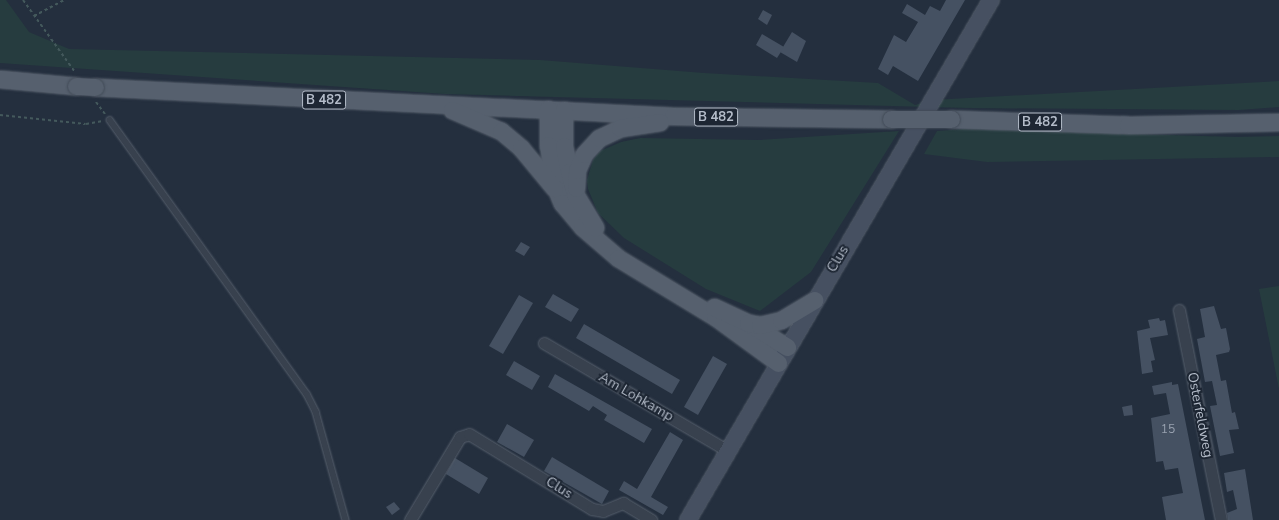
<!DOCTYPE html>
<style>
body{margin:0}
#map{position:relative;width:1279px;height:520px;overflow:hidden;background:#242f3e;font-family:"Nunito Sans",sans-serif}
div>[style]{position:absolute}
[style*='--x']{left:calc(var(--x)*1px);top:calc(var(--y)*1px);width:calc(var(--w)*1px);rotate:calc(var(--a)*1deg)}
.green>*{inset:0;background:#263c3f}
.building>*{inset:0;background:#455162}
.path>*{height:2px;margin-top:-1px;transform-origin:0;background:repeating-linear-gradient(90deg,#44595c 0 3px,transparent 0 6px)}
.roads{filter:drop-shadow(0 0 1px #565f6c) drop-shadow(0 0 1px #565f6c)}
.service>*{height:5.5px;margin:-2.75px;padding:0 2.75px;transform-origin:2.75px;border-radius:2.75px;background:#38414e}
.minor>*{height:11px;margin:-5.5px;padding:0 5.5px;transform-origin:5.5px;border-radius:5.5px;background:#38414e}
.secondary>*{height:16px;margin:-8px;padding:0 8px;transform-origin:8px;border-radius:8px;background:#465061}
.primary>*{height:17px;margin:-8.5px;padding:0 8.5px;transform-origin:8.5px;border-radius:8.5px;background:#56606e}
.bridges{filter:drop-shadow(0 0 1px #414a57) drop-shadow(0 0 1px #414a57)}
.primary-bridge>*{height:17px;margin:-8.5px;padding:0 8.5px;transform-origin:8.5px;border-radius:8.5px;background:#56606e}
span{translate:-50% -50%;white-space:nowrap;text-align:center;line-height:1.15;-webkit-text-stroke:4px #1d2633;paint-order:stroke}
.number-label{font-size:12px;color:#98a1af}
.number-label span{-webkit-text-stroke-width:0}
.shield-label span{padding:1px 3px;background:#1d2633;border:1px solid;border-radius:3px;-webkit-text-stroke-width:0}
.shield-label{font-size:13px;color:#b4bcc9;font-weight:700}
.street-label{font-size:14px;color:#b4bcc9}
</style>
<div id="map">
<div class="green">
<i style="clip-path:polygon(0 0,6px 0,29px 32px,69px 49px,540px 60px,704px 73px,878px 83px,915px 105px,932px 100px,1279px 81px,1279px 107px,1239px 110px,966px 108px,445px 94px,0 63px)"></i>
<i style="clip-path:polygon(963px 129px,1237px 137px,1279px 136px,1279px 157px,987px 162px,924px 154px,937px 131px)"></i>
<i style="clip-path:polygon(899px 131px,811px 272px,760px 311px,706px 289px,624px 238px,598px 213px,588px 189px,587px 180px,593px 160px,600px 151px,621px 142px,640px 138px,760px 140px)"></i>
<i style="clip-path:polygon(1279px 286px,1279px 389px,1259px 289px)"></i>
</div>
<div class="building">
<i style="clip-path:polygon(946px 0,965px 0,918px 81px,893px 66px,888px 75px,878px 69px,894px 35px,906px 42px,918px 22px,902px 13px,907px 4px,925px 15px,930px 6px,940px 11px)"></i>
<i style="clip-path:polygon(763px 10px,772px 15px,767px 25px,758px 19px)"></i>
<i style="clip-path:polygon(792px 32px,806px 41px,797px 62px,780px 52px)"></i>
<i style="clip-path:polygon(762px 34px,784px 47px,777px 58px,756px 45px)"></i>
<i style="clip-path:polygon(521px 242px,530px 247px,524px 256px,515px 251px)"></i>
<i style="clip-path:polygon(553px 294px,579px 309px,571px 322px,545px 307px)"></i>
<i style="clip-path:polygon(519px 295px,533px 303px,503px 354px,489px 346px)"></i>
<i style="clip-path:polygon(1214px 306px,1221px 329px,1226px 328px,1230px 349px,1229px 352px,1216px 355px,1221px 381px,1226px 380px,1232px 413px,1235px 412px,1239px 429px,1229px 430px,1234px 453px,1220px 456px,1210px 406px,1217px 405px,1212px 381px,1205px 382px,1197px 339px,1205px 337px,1200px 309px)"></i>
<i style="clip-path:polygon(1159px 318px,1160px 321px,1165px 320px,1168px 335px,1150px 338px,1155px 360px,1151px 361px,1153px 372px,1142px 374px,1137px 331px,1150px 328px,1148px 320px)"></i>
<i style="clip-path:polygon(584px 324px,680px 380px,672px 394px,576px 338px)"></i>
<i style="clip-path:polygon(713px 356px,727px 364px,698px 415px,684px 407px)"></i>
<i style="clip-path:polygon(514px 361px,540px 376px,532px 390px,506px 375px)"></i>
<i style="clip-path:polygon(555px 374px,652px 429px,644px 443px,604px 420px,607px 415px,593px 406px,589px 411px,548px 387px)"></i>
<i style="clip-path:polygon(1172px 382px,1172px 385px,1178px 384px,1205px 520px,1166px 520px,1162px 497px,1183px 493px,1178px 468px,1165px 470px,1163px 461px,1156px 462px,1151px 418px,1170px 414px,1166px 393px,1154px 395px,1152px 386px)"></i>
<i style="clip-path:polygon(1132px 405px,1133px 415px,1124px 416px,1122px 407px)"></i>
<i style="clip-path:polygon(507px 424px,534px 440px,524px 457px,497px 442px)"></i>
<i style="clip-path:polygon(670px 432px,683px 440px,651px 497px,668px 507px,663px 515px,619px 490px,624px 481px,637px 489px)"></i>
<i style="clip-path:polygon(552px 457px,609px 491px,602px 504px,544px 471px)"></i>
<i style="clip-path:polygon(455px 458px,488px 478px,479px 494px,446px 474px)"></i>
<i style="clip-path:polygon(1245px 469px,1253px 520px,1228px 520px,1227px 513px,1237px 509px,1233px 490px,1227px 492px,1224px 473px)"></i>
<i style="clip-path:polygon(394px 502px,400px 509px,392px 515px,386px 507px)"></i>
</div>
<div class="path">
<i style="--x:23;--y:0;--w:89;--a:54.2"></i>
<i style="--x:34;--y:16;--w:34;--a:-28"></i>
<i style="--x:96;--y:102;--w:15;--a:53"></i>
<i style="--x:0;--y:115;--w:86;--a:6"></i>
<i style="--x:86;--y:124;--w:17;--a:-10"></i>
</div>
<div class="roads">
<div class="service">
<i style="--x:110;--y:120;--w:337;--a:54.3"></i>
<i style="--x:307;--y:394;--w:20;--a:63"></i>
<i style="--x:316;--y:412;--w:112;--a:74.5"></i>
</div>
<div class="minor">
<i style="--x:1179;--y:310;--w:214;--a:78.7"></i>
<i style="--x:544;--y:343;--w:213;--a:30.4"></i>
<i style="--x:410;--y:520;--w:97;--a:-58.9"></i>
<i style="--x:460;--y:437;--w:9;--a:-18"></i>
<i style="--x:469;--y:434;--w:144;--a:31.4"></i>
<i style="--x:592;--y:509;--w:11;--a:10"></i>
<i style="--x:603;--y:511;--w:22;--a:-22"></i>
<i style="--x:623;--y:503;--w:33;--a:31"></i>
</div>
<div class="secondary">
<i style="--x:688;--y:520;--w:602;--a:-59.77"></i>
</div>
<div class="primary">
<i style="--x:0;--y:79;--w:76;--a:5.3"></i>
<i style="--x:95;--y:87;--w:579;--a:2.87"></i>
<i style="--x:673;--y:116;--w:218;--a:0.8"></i>
<i style="--x:548;--y:109;--w:36;--a:90"></i>
<i style="--x:548;--y:145;--w:45;--a:79.7"></i>
<i style="--x:556;--y:189;--w:15;--a:67"></i>
<i style="--x:562;--y:203;--w:31;--a:50"></i>
<i style="--x:582;--y:227;--w:48;--a:40.7"></i>
<i style="--x:618;--y:258;--w:114;--a:31.3"></i>
<i style="--x:715;--y:317;--w:78;--a:36.1"></i>
<i style="--x:452;--y:110;--w:53;--a:23.2"></i>
<i style="--x:501;--y:131;--w:26;--a:40"></i>
<i style="--x:521;--y:148;--w:52;--a:50.5"></i>
<i style="--x:564;--y:110;--w:36;--a:90"></i>
<i style="--x:564;--y:146;--w:26;--a:79"></i>
<i style="--x:569;--y:172;--w:23;--a:75"></i>
<i style="--x:575;--y:194;--w:39;--a:59"></i>
<i style="--x:951;--y:119;--w:177;--a:1.9"></i>
<i style="--x:1128;--y:125;--w:151;--a:-1.1"></i>
<i style="--x:576;--y:188;--w:18;--a:-87"></i>
<i style="--x:577;--y:170;--w:17;--a:-66"></i>
<i style="--x:584;--y:154;--w:22;--a:-47"></i>
<i style="--x:599;--y:138;--w:23;--a:-25"></i>
<i style="--x:620;--y:128;--w:40;--a:-8.5"></i>
<i style="--x:714;--y:307;--w:38;--a:25"></i>
<i style="--x:748;--y:323;--w:46;--a:31.6"></i>
<i style="--x:748;--y:323;--w:12;--a:9"></i>
<i style="--x:760;--y:325;--w:22;--a:-13"></i>
<i style="--x:781;--y:320;--w:39;--a:-31"></i>
</div>
</div>
<div class="bridges">
<div class="primary-bridge">
<i style="--x:76;--y:86;--w:19;--a:3"></i>
<i style="--x:891;--y:119;--w:60;--a:0"></i>
</div>
</div>
<div class="number-label">
<span style="left:1168px;top:430px">15</span>
</div>
<div class="shield-label">
<span style="left:324px;top:100px">B 482</span>
<span style="left:716px;top:117px">B 482</span>
<span style="left:1040px;top:122px">B 482</span>
</div>
<div class="street-label">
<span style="left:838px;top:259px;rotate:-59deg">Clus</span>
<span style="left:636px;top:397px;rotate:30deg">Am Lohkamp</span>
<span style="left:1200px;top:415px;rotate:79deg">Osterfeldweg</span>
<span style="left:559px;top:488px;rotate:32deg">Clus</span>
</div>
</div>
